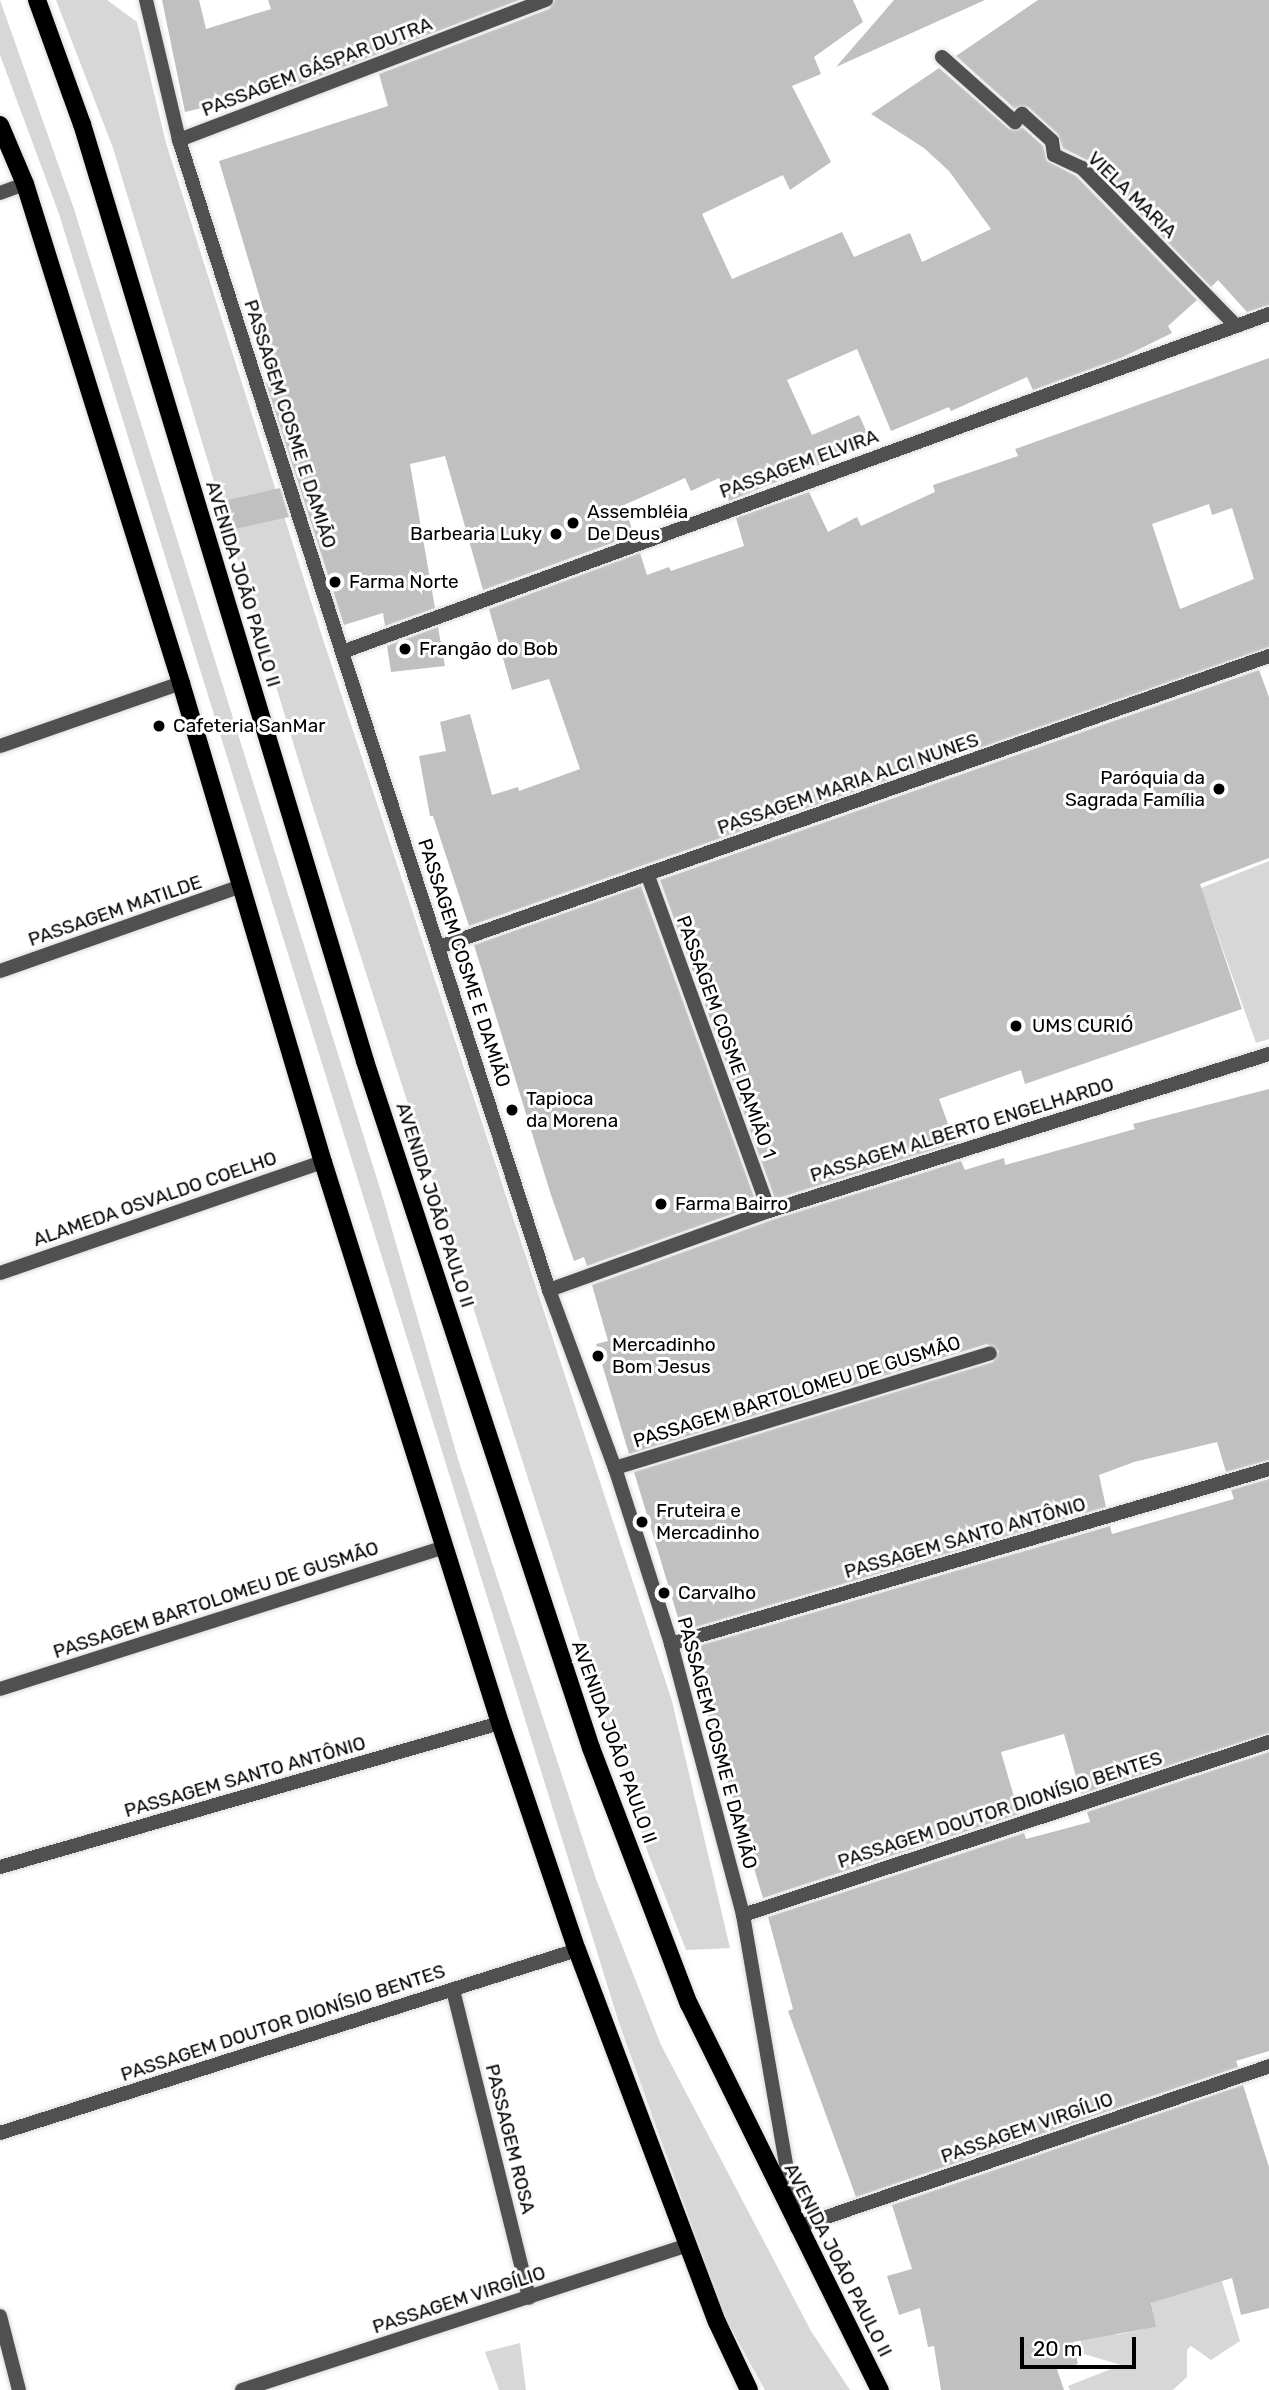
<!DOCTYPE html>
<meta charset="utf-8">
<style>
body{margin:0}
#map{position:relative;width:1269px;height:2390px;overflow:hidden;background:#fff;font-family:Rubik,sans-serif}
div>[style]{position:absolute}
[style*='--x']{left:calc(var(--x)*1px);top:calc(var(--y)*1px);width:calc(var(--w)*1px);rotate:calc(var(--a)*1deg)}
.green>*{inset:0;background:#d7d7d7}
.building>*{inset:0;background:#c0c0c0}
.roads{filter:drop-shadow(0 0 2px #dbdbdb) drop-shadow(0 0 2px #dbdbdb)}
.minor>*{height:14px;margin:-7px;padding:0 7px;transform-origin:7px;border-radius:7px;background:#505050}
.primary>*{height:18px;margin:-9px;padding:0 9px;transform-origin:9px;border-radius:9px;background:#000}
.dots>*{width:19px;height:19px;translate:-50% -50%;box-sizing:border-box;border:4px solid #fff;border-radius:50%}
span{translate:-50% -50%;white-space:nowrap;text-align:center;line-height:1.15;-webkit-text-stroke:6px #fff;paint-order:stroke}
.street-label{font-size:19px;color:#000}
.poi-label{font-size:19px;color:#000}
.left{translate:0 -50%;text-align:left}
.right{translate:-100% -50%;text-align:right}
.scale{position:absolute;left:1020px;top:2337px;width:116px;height:32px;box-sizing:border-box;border:4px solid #000;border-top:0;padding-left:9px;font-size:21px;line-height:24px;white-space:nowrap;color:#000;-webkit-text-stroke:5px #fff;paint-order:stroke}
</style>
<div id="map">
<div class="green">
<i style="clip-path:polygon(0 0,74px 209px,382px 1195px,458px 1459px,596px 1879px,661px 2045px,811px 2331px,850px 2390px,765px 2390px,724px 2316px,619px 2023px,59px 214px,0 55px)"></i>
<i style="clip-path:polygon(56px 0,107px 0,137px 22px,166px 143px,321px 633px,672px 1701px,730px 1948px,686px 1950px,648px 1853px,309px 795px,113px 148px)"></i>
<i style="clip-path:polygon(1269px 861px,1269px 1039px,1256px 1043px,1201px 888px)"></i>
<i style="clip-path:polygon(1221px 2278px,1240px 2341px,1211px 2360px,1191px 2346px,1187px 2350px,1187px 2377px,1173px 2390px,1070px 2390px,1068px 2386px,1121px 2365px,1084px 2354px,1077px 2329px,1113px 2320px,1116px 2335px,1155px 2327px,1151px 2300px)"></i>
<i style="clip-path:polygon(520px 2343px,526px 2390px,499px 2390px,485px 2352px)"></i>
</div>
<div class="building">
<i style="clip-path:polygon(162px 0,199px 0,206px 29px,271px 9px,268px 0,519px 0,294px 86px,185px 112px)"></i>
<i style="clip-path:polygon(555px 0,853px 0,863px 22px,814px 57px,821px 74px,792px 86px,831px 162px,790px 190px,783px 175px,702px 214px,732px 279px,842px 232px,854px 257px,910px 233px,922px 262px,991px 229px,949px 171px,924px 148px,871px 114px,939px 68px,1009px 129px,1023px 128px,1043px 146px,1047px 161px,1076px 176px,1197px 300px,1168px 326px,1172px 333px,1121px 358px,1033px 390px,1027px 377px,951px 411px,949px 407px,891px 431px,857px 349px,787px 380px,812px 435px,859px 415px,872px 444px,729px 501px,719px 478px,691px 491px,685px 478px,624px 505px,634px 535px,483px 590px,445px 456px,410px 464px,435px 608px,385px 626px,383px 613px,344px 625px,266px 383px,278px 379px,264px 312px,219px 161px,388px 106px,379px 74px,549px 9px)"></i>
<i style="clip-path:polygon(894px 0,985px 0,836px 67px)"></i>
<i style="clip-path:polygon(1038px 0,1269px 0,1269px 305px,1247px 312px,1218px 280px,1211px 287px,1089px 161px,1063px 148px,1058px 134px,1028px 107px,1014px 108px,956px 56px)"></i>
<i style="clip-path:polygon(evenodd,1269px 358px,1269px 647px,469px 926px,433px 816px,430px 816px,419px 756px,446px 751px,440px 722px,470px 714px,492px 795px,518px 787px,519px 791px,580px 769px,549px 679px,512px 690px,489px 609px,640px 553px,647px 575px,669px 567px,671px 571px,744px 546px,736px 518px,809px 492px,828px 532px,857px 517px,861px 526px,935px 492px,933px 485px,1018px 456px,1015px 449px,1269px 358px,1209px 504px,1212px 515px,1232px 508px,1254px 579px,1180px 609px,1152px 524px,1209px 504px)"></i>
<i style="clip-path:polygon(280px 488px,289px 517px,235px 529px,228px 500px)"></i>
<i style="clip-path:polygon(438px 627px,445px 666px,391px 672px,387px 646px)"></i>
<i style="clip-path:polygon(1259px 670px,1269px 697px,1269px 858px,1200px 884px,1242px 1009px,1025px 1084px,1021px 1070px,939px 1099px,955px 1143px,775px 1199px,660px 880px)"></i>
<i style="clip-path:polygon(641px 886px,757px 1205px,587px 1266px,584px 1257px,574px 1261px,551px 1195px,474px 945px)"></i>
<i style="clip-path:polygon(1269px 1089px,1269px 1460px,1226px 1472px,1217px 1442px,1134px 1462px,1099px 1475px,1106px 1507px,682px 1631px,634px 1472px,993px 1362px,999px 1351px,987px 1344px,629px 1454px,596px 1344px,608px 1341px,592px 1285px,772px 1220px,961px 1161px,965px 1170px,1004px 1158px,1005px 1165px,1135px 1129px,1133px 1124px)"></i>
<i style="clip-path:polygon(1269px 1479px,1269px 1733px,1081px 1794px,1064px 1734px,1001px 1752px,1019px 1814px,763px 1898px,688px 1649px,1110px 1526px,1112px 1534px,1234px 1499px,1231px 1490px)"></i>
<i style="clip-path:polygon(1269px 1752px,1269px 2051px,1236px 2061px,1238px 2067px,856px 2197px,788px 2011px,793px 2009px,768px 1917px,1024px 1833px,1026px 1839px,1090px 1822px,1087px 1812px)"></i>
<i style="clip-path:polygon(1243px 2085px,1269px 2167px,1269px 2308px,1241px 2315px,1232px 2278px,1151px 2303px,1156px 2327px,1073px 2342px,1078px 2364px,1057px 2369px,1064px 2390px,941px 2390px,934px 2346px,928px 2347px,920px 2308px,899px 2315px,887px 2276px,912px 2269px,892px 2205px)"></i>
</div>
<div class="roads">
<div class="minor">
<i style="--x:146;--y:0;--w:144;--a:76.7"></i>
<i style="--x:179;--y:140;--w:537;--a:72.34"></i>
<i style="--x:342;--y:652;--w:671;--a:72.02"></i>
<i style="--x:549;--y:1290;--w:190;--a:69.7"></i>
<i style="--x:615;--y:1468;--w:185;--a:72.3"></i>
<i style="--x:671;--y:1644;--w:280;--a:75.1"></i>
<i style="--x:743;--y:1915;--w:317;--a:80.2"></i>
<i style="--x:797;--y:2227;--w:499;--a:-18.8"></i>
<i style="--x:942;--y:57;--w:98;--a:41.7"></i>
<i style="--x:1015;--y:122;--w:11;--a:-49"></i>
<i style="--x:1022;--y:114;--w:40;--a:42"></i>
<i style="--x:1052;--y:141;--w:14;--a:82"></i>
<i style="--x:1054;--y:155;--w:31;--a:25"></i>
<i style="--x:1082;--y:168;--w:219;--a:45.7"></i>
<i style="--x:179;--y:140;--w:393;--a:-20.9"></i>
<i style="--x:0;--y:193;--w:27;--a:-20"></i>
<i style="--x:342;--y:652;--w:987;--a:-20.03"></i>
<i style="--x:0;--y:746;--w:192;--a:-19.2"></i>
<i style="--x:648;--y:876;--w:356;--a:70.1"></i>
<i style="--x:439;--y:947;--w:880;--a:-19.32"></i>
<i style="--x:0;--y:971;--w:256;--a:-19.4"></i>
<i style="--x:0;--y:1273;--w:342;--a:-19"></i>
<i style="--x:549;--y:1290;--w:234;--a:-19.8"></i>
<i style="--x:769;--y:1211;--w:524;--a:-17.43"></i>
<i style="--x:615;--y:1468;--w:392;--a:-17"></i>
<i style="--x:671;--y:1644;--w:623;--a:-16.31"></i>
<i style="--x:0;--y:1689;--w:466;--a:-17.7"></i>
<i style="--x:0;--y:1867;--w:520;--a:-16.07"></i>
<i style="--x:743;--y:1915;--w:554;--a:-18.21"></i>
<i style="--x:453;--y:1990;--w:317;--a:76.1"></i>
<i style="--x:0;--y:2133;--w:605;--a:-17.6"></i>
<i style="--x:0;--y:2316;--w:76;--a:75.6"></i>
<i style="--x:242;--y:2390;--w:469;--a:-18"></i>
</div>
<div class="primary">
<i style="--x:37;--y:0;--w:132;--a:70.1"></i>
<i style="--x:82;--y:124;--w:979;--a:73.19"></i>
<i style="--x:365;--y:1061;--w:723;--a:71.79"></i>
<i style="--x:591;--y:1748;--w:274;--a:69.1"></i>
<i style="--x:689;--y:2004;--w:431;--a:63.7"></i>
<i style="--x:0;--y:125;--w:64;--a:67"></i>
<i style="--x:25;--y:184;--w:523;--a:72.64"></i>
<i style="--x:181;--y:683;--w:500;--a:73.5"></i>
<i style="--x:323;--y:1162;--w:588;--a:72.49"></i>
<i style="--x:500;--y:1723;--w:240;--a:71.3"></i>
<i style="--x:577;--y:1950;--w:397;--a:69.4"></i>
<i style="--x:717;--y:2322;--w:75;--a:64.8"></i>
</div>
</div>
<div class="dots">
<i style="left:573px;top:523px;background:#000"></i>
<i style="left:556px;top:534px;background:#000"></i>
<i style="left:335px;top:582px;background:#000"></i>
<i style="left:405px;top:649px;background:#000"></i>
<i style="left:159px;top:726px;background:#000"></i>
<i style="left:1219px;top:789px;background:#000"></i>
<i style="left:1016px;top:1026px;background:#000"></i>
<i style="left:512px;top:1110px;background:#000"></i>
<i style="left:661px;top:1204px;background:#000"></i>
<i style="left:598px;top:1356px;background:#000"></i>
<i style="left:642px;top:1522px;background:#000"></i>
<i style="left:664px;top:1593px;background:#000"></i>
</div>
<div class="street-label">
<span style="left:317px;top:67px;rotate:-21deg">PASSAGEM GÁSPAR DUTRA</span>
<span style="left:1132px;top:195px;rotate:44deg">VIELA MARIA</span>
<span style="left:290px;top:424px;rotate:72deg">PASSAGEM COSME E DAMIÃO</span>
<span style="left:799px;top:464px;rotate:-20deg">PASSAGEM ELVIRA</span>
<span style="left:243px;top:584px;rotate:73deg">AVENIDA JOÃO PAULO II</span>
<span style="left:848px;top:784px;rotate:-19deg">PASSAGEM MARIA ALCI NUNES</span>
<span style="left:115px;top:911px;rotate:-19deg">PASSAGEM MATILDE</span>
<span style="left:464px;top:963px;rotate:72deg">PASSAGEM COSME E DAMIÃO</span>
<span style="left:726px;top:1037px;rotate:70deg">PASSAGEM COSME DAMIÃO 1</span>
<span style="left:962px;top:1130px;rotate:-17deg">PASSAGEM ALBERTO ENGELHARDO</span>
<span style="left:155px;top:1199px;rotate:-19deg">ALAMEDA OSVALDO COELHO</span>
<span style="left:435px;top:1205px;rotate:72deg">AVENIDA JOÃO PAULO II</span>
<span style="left:797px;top:1392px;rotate:-17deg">PASSAGEM BARTOLOMEU DE GUSMÃO</span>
<span style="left:965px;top:1538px;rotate:-16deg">PASSAGEM SANTO ANTÔNIO</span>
<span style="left:216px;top:1600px;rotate:-18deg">PASSAGEM BARTOLOMEU DE GUSMÃO</span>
<span style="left:614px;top:1742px;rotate:70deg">AVENIDA JOÃO PAULO II</span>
<span style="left:717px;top:1743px;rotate:75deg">PASSAGEM COSME E DAMIÃO</span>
<span style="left:245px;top:1777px;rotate:-16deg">PASSAGEM SANTO ANTÔNIO</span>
<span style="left:1000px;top:1810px;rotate:-18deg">PASSAGEM DOUTOR DIONÍSIO BENTES</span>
<span style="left:283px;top:2023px;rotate:-18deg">PASSAGEM DOUTOR DIONÍSIO BENTES</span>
<span style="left:1027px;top:2128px;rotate:-19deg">PASSAGEM VIRGÍLIO</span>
<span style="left:510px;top:2139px;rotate:76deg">PASSAGEM ROSA</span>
<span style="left:838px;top:2260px;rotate:63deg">AVENIDA JOÃO PAULO II</span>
<span style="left:459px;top:2300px;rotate:-18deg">PASSAGEM VIRGÍLIO</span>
</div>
<div class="poi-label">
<span class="left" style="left:587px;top:523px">Assembléia<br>De Deus</span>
<span class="right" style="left:542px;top:534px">Barbearia Luky</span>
<span class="left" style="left:349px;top:582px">Farma Norte</span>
<span class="left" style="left:419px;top:649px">Frangão do Bob</span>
<span class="left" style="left:173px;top:726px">Cafeteria SanMar</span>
<span class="right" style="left:1205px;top:789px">Paróquia da<br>Sagrada Família</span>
<span class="left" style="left:1032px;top:1026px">UMS CURIÓ</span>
<span class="left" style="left:526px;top:1110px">Tapioca<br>da Morena</span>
<span class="left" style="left:675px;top:1204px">Farma Bairro</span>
<span class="left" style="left:612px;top:1356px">Mercadinho<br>Bom Jesus</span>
<span class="left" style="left:656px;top:1522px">Fruteira e<br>Mercadinho</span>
<span class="left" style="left:678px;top:1593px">Carvalho</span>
</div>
<div class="scale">20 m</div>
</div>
